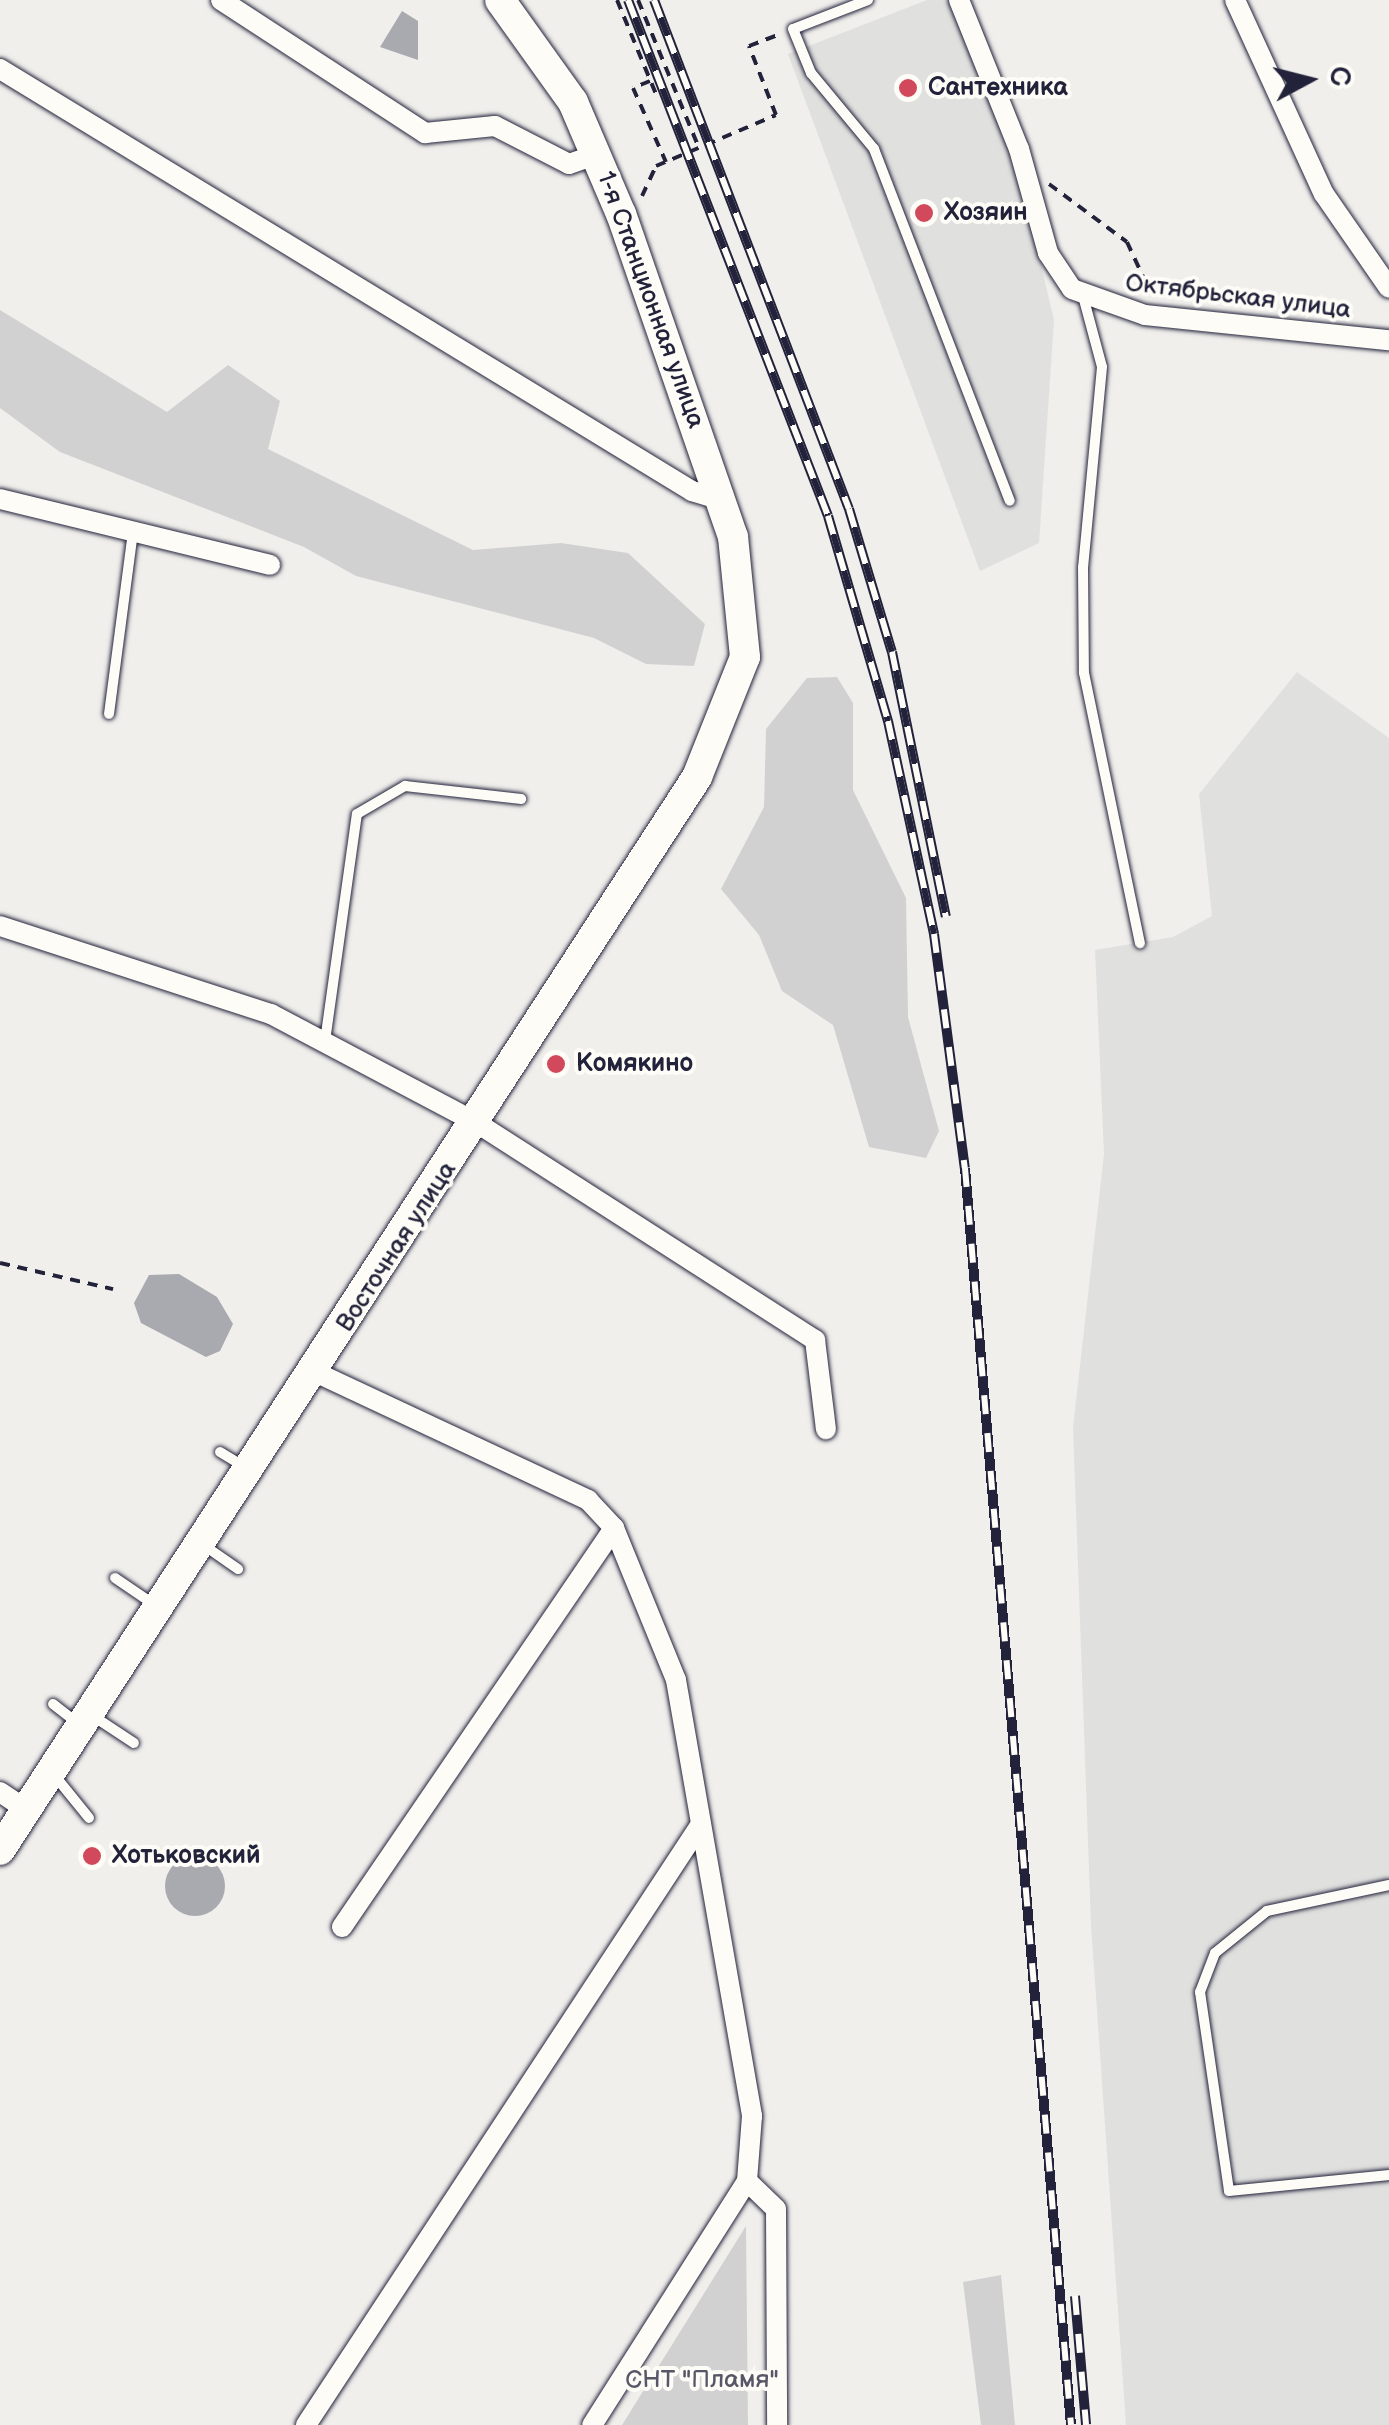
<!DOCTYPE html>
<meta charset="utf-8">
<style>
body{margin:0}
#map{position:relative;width:1389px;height:2425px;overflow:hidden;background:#f0efec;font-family:"Balsamiq Sans",sans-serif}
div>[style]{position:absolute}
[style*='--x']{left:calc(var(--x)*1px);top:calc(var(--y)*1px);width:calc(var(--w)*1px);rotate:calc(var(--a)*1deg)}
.built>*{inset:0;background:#e0e0df}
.green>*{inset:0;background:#d2d1d1}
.water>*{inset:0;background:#a9a9b0}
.round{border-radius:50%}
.path>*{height:4px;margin-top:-2px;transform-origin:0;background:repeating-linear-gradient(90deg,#22223b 0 10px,transparent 0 18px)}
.roads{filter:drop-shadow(0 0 2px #22223b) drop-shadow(0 0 2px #22223b)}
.lane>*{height:10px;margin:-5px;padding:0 5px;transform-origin:5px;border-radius:5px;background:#fdfcf7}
.street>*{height:20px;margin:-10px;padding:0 10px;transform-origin:10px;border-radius:10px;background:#fdfcf7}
.secondary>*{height:30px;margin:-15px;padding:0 15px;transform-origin:15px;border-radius:15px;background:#fdfcf7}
.rail>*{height:10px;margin-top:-5px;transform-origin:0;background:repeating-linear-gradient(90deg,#fdfcf7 0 19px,#22223b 0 38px);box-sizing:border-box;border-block:2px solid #22223b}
.dots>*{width:28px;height:28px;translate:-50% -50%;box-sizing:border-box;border:5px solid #fdfcf7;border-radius:50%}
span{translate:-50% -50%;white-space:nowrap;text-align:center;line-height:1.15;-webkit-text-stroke:8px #fdfcf7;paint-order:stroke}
.poi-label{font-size:25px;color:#22223b;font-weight:700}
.left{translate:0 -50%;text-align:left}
.street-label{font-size:25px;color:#22223b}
.park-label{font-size:25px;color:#575768}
.north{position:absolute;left:1259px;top:30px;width:100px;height:100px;-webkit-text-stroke:8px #fdfcf7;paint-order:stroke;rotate:83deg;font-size:28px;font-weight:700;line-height:40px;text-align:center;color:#22223b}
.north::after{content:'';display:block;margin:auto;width:35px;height:45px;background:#22223b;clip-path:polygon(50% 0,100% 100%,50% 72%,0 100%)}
</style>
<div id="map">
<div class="built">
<i style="clip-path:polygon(927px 0,959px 0,1005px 111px,1054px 320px,1039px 543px,980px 571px,788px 54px)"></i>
<i style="clip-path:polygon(1297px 672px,1389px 738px,1389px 2425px,1126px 2425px,1091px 1925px,1073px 1427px,1104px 1154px,1095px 950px,1173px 937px,1212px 916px,1199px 794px)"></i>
</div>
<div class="green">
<i style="clip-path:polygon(0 310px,167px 412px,228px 365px,280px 401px,268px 449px,473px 550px,561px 543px,628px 553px,705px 624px,694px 666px,646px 664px,594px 638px,356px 576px,304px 547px,60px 452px,0 408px)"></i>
<i style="clip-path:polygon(837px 677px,853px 703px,853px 790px,906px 898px,908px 1017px,939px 1131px,926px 1158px,869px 1147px,833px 1025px,782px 991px,759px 935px,721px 889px,764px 807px,766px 729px,807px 678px)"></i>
<i style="clip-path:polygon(746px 2226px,748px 2425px,622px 2425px)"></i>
<i style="clip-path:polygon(1001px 2275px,1015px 2425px,981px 2425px,963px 2282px)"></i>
</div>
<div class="water">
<i style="clip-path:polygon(402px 11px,418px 21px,418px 60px,380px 47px)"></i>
<i style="clip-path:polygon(179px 1274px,217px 1297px,233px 1324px,220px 1351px,206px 1357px,141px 1323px,134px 1303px,149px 1275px)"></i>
<i class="round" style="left:165px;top:1856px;width:60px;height:60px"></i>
</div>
<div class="path">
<i style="--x:617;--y:0;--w:107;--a:67.5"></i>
<i style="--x:638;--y:0;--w:160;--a:67.6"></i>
<i style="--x:650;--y:81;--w:18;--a:158"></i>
<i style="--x:633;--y:88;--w:81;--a:66"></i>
<i style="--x:1049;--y:184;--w:97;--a:36.6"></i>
<i style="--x:1127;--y:242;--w:57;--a:65.2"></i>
<i style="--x:642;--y:196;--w:33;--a:-65"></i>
<i style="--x:656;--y:166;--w:130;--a:-23"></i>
<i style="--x:776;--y:115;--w:74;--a:-111.4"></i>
<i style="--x:749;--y:46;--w:34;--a:-21"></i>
<i style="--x:0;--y:1263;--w:116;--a:13"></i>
</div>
<div class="roads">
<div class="lane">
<i style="--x:868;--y:0;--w:80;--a:158.9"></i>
<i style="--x:793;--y:29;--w:48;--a:67.8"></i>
<i style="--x:811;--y:73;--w:99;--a:50.3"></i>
<i style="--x:874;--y:149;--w:377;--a:68.9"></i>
<i style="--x:1083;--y:296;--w:73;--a:75"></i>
<i style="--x:1102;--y:367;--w:201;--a:95.4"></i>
<i style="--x:1083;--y:567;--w:106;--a:89.5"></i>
<i style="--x:1084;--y:673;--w:276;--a:78.3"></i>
<i style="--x:109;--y:714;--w:184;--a:-82.5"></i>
<i style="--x:325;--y:1041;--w:229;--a:-82"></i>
<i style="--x:357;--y:814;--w:56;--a:-30.3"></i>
<i style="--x:405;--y:786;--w:117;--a:6.4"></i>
<i style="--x:220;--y:1452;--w:29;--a:31"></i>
<i style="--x:202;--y:1544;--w:44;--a:34.8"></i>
<i style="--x:115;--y:1578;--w:50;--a:34.3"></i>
<i style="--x:53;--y:1704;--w:34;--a:38"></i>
<i style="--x:93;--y:1716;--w:49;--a:33.4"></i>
<i style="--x:55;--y:1776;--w:54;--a:51"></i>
<i style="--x:1389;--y:1885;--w:125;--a:168"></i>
<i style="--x:1267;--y:1911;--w:67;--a:141.1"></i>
<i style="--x:1215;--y:1953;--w:42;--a:111"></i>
<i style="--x:1200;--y:1992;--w:201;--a:81.7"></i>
<i style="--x:1229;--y:2191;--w:161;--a:-5.7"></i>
</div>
<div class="street">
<i style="--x:221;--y:0;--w:244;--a:33.1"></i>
<i style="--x:425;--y:133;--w:70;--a:-5.7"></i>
<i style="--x:495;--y:126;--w:83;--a:27.2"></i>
<i style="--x:569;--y:164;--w:31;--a:-19"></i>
<i style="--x:959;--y:0;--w:161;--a:68.1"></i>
<i style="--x:1019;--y:149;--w:108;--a:74.4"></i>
<i style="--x:1048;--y:253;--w:43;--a:56.3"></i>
<i style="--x:1072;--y:289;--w:77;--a:19.6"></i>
<i style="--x:1145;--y:315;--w:245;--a:5.9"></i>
<i style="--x:1235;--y:0;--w:213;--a:65.4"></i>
<i style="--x:1324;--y:194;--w:114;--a:55.3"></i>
<i style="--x:0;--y:69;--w:811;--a:31.38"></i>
<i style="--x:692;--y:491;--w:31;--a:17"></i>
<i style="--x:0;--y:499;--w:278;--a:13.7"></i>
<i style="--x:0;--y:926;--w:285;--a:18"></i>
<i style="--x:271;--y:1014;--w:233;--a:27.9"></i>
<i style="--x:477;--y:1123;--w:402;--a:32.7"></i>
<i style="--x:815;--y:1340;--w:90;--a:83"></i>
<i style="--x:315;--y:1372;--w:302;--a:25.1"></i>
<i style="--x:588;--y:1500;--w:38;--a:47"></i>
<i style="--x:614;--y:1528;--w:164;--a:67.8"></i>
<i style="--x:676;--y:1680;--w:443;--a:80.1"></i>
<i style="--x:752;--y:2116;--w:65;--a:94.4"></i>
<i style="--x:747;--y:2181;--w:289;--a:122.4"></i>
<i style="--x:0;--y:1792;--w:32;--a:34"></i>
<i style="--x:342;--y:1927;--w:483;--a:-55.7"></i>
<i style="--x:747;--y:2181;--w:40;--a:44"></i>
<i style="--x:776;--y:2209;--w:216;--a:89.7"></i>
<i style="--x:306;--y:2425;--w:719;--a:-56.69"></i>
</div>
<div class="secondary">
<i style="--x:0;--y:1850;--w:1280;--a:-56.99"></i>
<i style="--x:697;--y:777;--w:129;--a:-68.2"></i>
<i style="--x:745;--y:657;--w:121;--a:-95.7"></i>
<i style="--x:733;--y:537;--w:342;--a:-109.1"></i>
<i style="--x:621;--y:214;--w:122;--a:-113.2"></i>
<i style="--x:573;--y:102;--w:125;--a:-125.6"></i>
</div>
</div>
<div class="rail">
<i style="--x:628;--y:0;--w:553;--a:68.81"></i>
<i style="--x:828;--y:516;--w:214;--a:73.7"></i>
<i style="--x:888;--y:721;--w:218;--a:77.8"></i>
<i style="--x:934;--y:934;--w:236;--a:82.5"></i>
<i style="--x:965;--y:1168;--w:1261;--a:85.18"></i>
<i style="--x:654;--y:0;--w:545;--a:69.04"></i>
<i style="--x:849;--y:509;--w:149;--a:73.3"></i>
<i style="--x:892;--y:652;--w:270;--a:78.5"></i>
<i style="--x:1075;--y:2296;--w:129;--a:85.1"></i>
</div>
<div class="dots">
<i style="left:908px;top:88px;background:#d1495b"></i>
<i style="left:924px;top:213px;background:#d1495b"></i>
<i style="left:556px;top:1064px;background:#d1495b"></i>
<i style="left:92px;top:1856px;background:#d1495b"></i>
</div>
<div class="poi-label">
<span class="left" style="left:928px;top:88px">Сантехника</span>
<span class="left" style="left:944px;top:213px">Хозяин</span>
<span class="left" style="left:576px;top:1064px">Комякино</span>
<span class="left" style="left:112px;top:1856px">Хотьковский</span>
</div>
<div class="street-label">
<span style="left:1238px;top:297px;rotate:7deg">Октябрьская улица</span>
<span style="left:650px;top:300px;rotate:70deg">1-я Станционная улица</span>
<span style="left:397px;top:1247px;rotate:-57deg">Восточная улица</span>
</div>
<div class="park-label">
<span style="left:702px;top:2380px">СНТ "Пламя"</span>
</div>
<div class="north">С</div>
</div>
